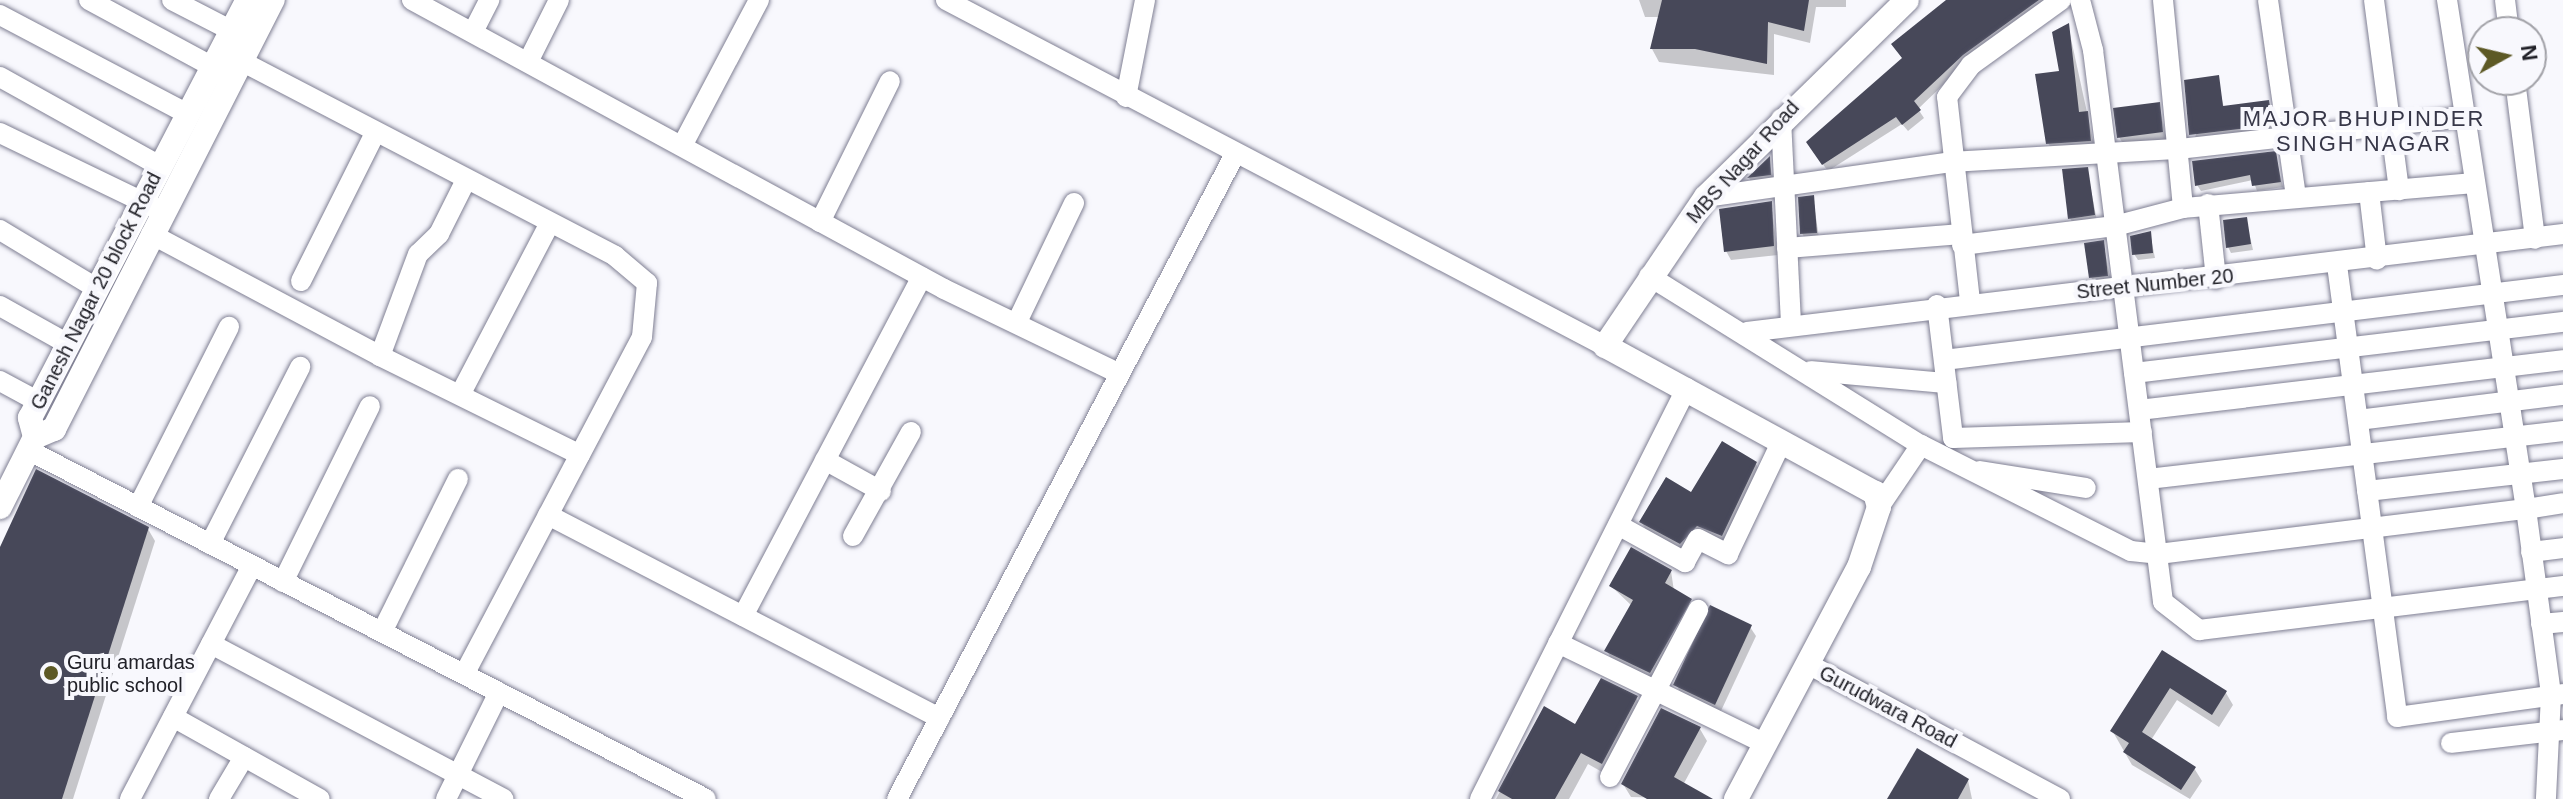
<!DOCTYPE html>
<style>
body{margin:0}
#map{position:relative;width:2563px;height:799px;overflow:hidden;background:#f8f8fd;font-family:Helvetica,sans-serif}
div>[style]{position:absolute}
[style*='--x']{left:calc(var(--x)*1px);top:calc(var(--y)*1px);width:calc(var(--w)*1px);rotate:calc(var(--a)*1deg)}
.shadow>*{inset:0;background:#0003}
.building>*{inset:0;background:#474859}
.roads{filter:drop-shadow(0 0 2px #7f7f93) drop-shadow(0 0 2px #7f7f93)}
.minor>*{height:20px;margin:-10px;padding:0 10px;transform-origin:10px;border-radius:10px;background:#fff}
.tertiary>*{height:24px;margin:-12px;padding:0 12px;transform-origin:12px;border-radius:12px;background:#fff}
.dots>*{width:22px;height:22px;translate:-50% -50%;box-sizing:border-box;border:4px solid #f8f8fd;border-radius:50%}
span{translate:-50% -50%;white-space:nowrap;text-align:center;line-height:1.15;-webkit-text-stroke:8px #f8f8fd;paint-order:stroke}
.street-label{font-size:20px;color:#212128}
.poi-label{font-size:20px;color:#212128}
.left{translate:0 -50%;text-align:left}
.neighbourhood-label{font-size:22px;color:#373748;letter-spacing:2px}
.north{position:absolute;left:2467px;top:16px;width:80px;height:80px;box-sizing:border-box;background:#f8f8fd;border:2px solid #a2a2a8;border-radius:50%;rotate:82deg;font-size:22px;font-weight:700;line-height:32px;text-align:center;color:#212128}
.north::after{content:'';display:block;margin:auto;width:28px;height:36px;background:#5d5925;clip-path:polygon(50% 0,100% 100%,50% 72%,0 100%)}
</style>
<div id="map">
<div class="shadow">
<i style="clip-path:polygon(1639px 0,1846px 0,1846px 7px,1816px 7px,1810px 43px,1774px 34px,1774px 75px,1659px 62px,1652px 49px,1660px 17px,1645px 17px)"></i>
<i style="clip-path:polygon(1949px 0,2060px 0,1967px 62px,1918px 109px,1924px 118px,1908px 131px,1902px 124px,1828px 171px,1812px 150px,1904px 60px)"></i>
<i style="clip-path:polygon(2068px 25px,2095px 149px,2053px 151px,2048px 143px)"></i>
<i style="clip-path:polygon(2217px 78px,2224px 108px,2268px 102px,2275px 131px,2194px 140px)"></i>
<i style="clip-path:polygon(2159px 104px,2167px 141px,2125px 147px,2119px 137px)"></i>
<i style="clip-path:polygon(2275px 153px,2283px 187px,2257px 191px,2253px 180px,2201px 191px,2197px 185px)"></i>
<i style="clip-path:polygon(1769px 159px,1773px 180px,1752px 183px,1749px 178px)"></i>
<i style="clip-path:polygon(2087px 169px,2097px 221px,2073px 224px,2070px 218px)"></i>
<i style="clip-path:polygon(1813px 197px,1819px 238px,1805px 239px,1802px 233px)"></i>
<i style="clip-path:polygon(1771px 203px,1778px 255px,1731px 260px,1726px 251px)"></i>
<i style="clip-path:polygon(2246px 219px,2253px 250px,2231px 253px,2228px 247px)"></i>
<i style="clip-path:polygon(2150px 233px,2155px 258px,2138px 260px,2134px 254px)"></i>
<i style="clip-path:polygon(2103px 243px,2111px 281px,2094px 283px,2091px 277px)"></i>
<i style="clip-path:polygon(1756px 464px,1763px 477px,1729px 548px,1704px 538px,1688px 556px,1649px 534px,1641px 522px)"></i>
<i style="clip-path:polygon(148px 529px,155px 541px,73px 799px,0 798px,0 561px)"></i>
<i style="clip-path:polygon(1671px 571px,1674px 591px,1698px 613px,1657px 685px,1614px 664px,1607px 651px,1632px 606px,1611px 586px)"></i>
<i style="clip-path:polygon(1750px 627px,1756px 636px,1720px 713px,1681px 694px,1676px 684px)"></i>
<i style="clip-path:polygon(2163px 652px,2226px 693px,2233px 705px,2219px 727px,2177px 700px,2151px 740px,2194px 768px,2202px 781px,2190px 799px,2132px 765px,2113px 732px)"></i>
<i style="clip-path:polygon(1636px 698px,1644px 710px,1609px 776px,1588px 764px,1569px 799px,1496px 799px,1522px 750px)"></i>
<i style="clip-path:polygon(1700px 729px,1707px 741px,1683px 785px,1707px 799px,1631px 797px,1623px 784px)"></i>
<i style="clip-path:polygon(1968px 780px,1972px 799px,1889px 799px)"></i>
</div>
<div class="building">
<i style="clip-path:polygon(1662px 0,1809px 0,1804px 31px,1768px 22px,1767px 64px,1695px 49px,1650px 49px)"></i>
<i style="clip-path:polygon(1946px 0,2039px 0,1963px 55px,1914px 101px,1921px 110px,1902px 125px,1896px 117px,1822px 165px,1806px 142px,1902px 58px,1891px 44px)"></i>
<i style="clip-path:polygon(2069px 23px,2079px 112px,2088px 111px,2091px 141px,2046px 144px,2035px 74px,2059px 71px,2052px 32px)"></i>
<i style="clip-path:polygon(2219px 75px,2223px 106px,2269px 100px,2273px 125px,2189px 135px,2184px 80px)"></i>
<i style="clip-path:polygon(2160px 102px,2163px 132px,2117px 138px,2113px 108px)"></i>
<i style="clip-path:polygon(2276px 151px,2281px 182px,2252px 186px,2250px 175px,2195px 186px,2192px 161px)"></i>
<i style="clip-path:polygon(1770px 156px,1771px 175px,1747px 178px)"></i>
<i style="clip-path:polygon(2088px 167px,2095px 215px,2068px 219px,2062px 169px)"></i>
<i style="clip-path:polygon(1814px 195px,1817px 233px,1800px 234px,1798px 197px)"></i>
<i style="clip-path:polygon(1772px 201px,1774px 246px,1724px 252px,1719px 209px)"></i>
<i style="clip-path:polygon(2247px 217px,2251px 244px,2226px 248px,2223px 220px)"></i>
<i style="clip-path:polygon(2151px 231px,2153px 253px,2132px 255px,2130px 236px)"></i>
<i style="clip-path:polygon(2104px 240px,2108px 276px,2089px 278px,2084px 243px)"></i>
<i style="clip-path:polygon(1722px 441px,1757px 462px,1722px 536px,1697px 526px,1680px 544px,1639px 522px,1666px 477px,1691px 492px)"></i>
<i style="clip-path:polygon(36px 469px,149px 527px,62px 799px,0 799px,0 547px)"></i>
<i style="clip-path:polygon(1631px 547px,1672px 570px,1665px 583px,1692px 599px,1650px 673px,1604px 651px,1633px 600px,1609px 586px)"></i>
<i style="clip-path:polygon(1710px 605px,1752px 625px,1715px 705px,1673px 685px)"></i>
<i style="clip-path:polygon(2162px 650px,2227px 691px,2212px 715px,2170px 688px,2142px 732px,2196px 767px,2181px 790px,2123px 752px,2129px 743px,2110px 731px)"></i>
<i style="clip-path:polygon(1601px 678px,1638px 696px,1602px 764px,1581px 753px,1555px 799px,1512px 799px,1498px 791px,1544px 706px,1575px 724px)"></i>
<i style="clip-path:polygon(1661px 708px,1701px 727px,1674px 777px,1713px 799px,1647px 799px,1621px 784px)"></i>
<i style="clip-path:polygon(1917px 748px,1969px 779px,1958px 799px,1887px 799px)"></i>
</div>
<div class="roads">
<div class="minor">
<i style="--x:89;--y:0;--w:141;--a:28.4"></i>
<i style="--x:172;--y:0;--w:68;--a:27.3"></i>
<i style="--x:412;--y:0;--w:605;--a:28.51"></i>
<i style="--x:944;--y:289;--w:195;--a:25.8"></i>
<i style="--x:946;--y:0;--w:744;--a:27.7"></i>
<i style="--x:2080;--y:0;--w:52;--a:75.4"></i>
<i style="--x:2093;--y:50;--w:556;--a:82.77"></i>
<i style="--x:2163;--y:602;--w:46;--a:37.9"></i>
<i style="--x:2199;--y:630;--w:367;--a:-6.9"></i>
<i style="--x:2163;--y:0;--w:209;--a:84.5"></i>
<i style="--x:2183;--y:208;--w:291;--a:-4.9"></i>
<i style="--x:2268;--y:0;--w:199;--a:81.9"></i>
<i style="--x:2374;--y:0;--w:192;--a:82.5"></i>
<i style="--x:2447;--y:0;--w:515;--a:81.18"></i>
<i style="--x:2526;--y:509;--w:37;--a:-9"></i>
<i style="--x:2505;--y:0;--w:32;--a:83"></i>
<i style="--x:0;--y:15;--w:212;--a:27.8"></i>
<i style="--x:473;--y:32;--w:36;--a:-63"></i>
<i style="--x:241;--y:61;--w:422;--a:27.5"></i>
<i style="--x:615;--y:256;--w:42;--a:40.2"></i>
<i style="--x:647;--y:283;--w:54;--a:95.3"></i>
<i style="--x:642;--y:337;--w:381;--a:117.8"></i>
<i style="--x:528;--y:62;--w:69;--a:-63.4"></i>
<i style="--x:0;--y:77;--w:183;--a:29.1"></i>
<i style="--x:2515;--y:80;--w:160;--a:82.8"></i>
<i style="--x:1126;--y:97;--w:99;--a:-78.9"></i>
<i style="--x:1781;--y:119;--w:207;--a:87.2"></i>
<i style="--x:0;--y:133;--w:172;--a:25.8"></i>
<i style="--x:682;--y:146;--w:165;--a:-62.2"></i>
<i style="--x:465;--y:182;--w:58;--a:116.6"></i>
<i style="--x:439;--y:234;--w:29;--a:136"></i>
<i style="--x:418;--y:254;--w:109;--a:110.4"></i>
<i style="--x:380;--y:356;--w:223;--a:26.3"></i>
<i style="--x:2369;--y:192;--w:68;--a:83.3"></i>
<i style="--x:1706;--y:197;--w:248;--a:-8.1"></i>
<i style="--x:1952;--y:162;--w:227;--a:-3.3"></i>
<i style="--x:2179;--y:149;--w:287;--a:-6.4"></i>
<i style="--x:2208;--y:204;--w:75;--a:83.9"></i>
<i style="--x:820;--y:222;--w:157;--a:-63.6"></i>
<i style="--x:0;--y:230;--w:112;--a:31.1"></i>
<i style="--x:151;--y:234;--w:259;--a:28"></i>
<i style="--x:1962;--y:245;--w:154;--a:-7.1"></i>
<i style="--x:2115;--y:226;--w:70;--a:-14.8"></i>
<i style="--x:1787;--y:248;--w:175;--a:-4.6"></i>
<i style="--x:2337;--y:265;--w:456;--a:82.4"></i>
<i style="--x:2397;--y:717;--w:168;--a:-7.9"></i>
<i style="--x:1649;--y:276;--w:320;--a:31.9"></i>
<i style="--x:1921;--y:445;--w:235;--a:26.8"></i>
<i style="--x:2131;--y:551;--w:27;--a:6"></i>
<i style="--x:2158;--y:554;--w:371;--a:-7"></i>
<i style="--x:2526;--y:509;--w:188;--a:82.3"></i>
<i style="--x:2551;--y:695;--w:104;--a:92.8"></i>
<i style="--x:301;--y:281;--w:163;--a:-63.4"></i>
<i style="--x:1970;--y:301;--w:205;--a:-96.4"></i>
<i style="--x:1947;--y:97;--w:40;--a:-53"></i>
<i style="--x:1971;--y:65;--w:111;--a:-35.8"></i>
<i style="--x:1937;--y:305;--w:134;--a:83.1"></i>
<i style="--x:1953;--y:438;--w:189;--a:-1.8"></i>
<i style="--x:0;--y:306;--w:78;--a:29.2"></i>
<i style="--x:1017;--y:322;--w:132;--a:-64.4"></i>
<i style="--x:1747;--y:332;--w:822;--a:-6.85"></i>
<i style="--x:1944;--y:360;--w:624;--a:-6.91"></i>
<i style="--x:1811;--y:371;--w:136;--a:5.1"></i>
<i style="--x:2134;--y:373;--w:432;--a:-6.8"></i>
<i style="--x:0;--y:381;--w:44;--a:28.3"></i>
<i style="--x:461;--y:393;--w:190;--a:-62.4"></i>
<i style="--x:2139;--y:410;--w:427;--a:-6.7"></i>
<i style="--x:2358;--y:420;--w:207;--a:-7"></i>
<i style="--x:30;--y:451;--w:760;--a:27.24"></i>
<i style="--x:825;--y:460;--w:64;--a:29"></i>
<i style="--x:1980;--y:471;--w:107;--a:9.1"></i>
<i style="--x:2148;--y:479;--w:418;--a:-6.6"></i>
<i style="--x:2367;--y:491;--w:197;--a:-6.4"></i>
<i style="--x:138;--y:507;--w:202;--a:-63.2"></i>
<i style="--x:1879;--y:507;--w:75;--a:-55.9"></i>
<i style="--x:548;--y:515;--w:441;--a:27.4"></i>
<i style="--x:1618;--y:525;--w:77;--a:28.9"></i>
<i style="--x:1685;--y:562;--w:26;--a:-61"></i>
<i style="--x:1698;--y:539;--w:34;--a:27"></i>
<i style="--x:1728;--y:554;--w:125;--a:-64.5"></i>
<i style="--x:853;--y:536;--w:119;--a:-60.9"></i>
<i style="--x:210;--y:544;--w:199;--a:-63"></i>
<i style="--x:2531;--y:552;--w:32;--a:-7"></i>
<i style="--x:283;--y:582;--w:196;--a:-63.7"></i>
<i style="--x:743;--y:616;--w:383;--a:-62.2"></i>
<i style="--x:2541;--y:624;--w:22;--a:-5"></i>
<i style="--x:382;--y:632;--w:171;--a:-63.6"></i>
<i style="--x:1558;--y:643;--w:231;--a:25.9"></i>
<i style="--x:211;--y:644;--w:331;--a:27.9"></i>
<i style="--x:1808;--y:664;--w:286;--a:28.2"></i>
<i style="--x:173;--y:717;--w:168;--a:29.2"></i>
<i style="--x:2451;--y:743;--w:113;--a:-6.6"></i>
<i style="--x:1610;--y:777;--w:189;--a:-62.2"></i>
<i style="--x:130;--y:799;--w:263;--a:-62.4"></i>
<i style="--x:219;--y:799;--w:49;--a:-59.2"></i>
<i style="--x:446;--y:799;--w:119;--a:-63.6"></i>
<i style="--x:897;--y:799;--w:728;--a:-62.34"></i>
<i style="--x:1480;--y:799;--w:460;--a:-63.3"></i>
</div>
<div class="tertiary">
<i style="--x:35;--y:437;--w:21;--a:-23"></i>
<i style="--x:54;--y:429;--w:482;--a:-63"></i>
<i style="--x:35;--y:437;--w:20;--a:-105"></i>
<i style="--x:30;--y:418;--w:471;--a:-62.5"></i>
<i style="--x:0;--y:507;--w:78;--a:-63.4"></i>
<i style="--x:1736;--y:799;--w:263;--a:-62.1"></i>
<i style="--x:1859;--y:567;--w:63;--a:-71.6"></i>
<i style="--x:1879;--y:507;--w:15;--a:-106"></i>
<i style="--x:1875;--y:493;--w:307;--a:-151.4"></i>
<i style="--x:1605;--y:346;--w:180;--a:-55.9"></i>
<i style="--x:1706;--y:197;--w:281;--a:-44.4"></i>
</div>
</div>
<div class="dots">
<i style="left:51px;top:673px;background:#5d5925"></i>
</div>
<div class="street-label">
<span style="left:1743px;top:162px;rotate:-48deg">MBS Nagar Road</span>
<span style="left:2155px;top:284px;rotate:-6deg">Street Number 20</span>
<span style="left:96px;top:291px;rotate:-63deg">Ganesh Nagar 20 block Road</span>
<span style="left:1888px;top:707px;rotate:28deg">Gurudwara Road</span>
</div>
<div class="poi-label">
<span class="left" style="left:67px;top:674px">Guru amardas<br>public school</span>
</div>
<div class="neighbourhood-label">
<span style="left:2364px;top:131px">MAJOR BHUPINDER<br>SINGH NAGAR</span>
</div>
<div class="north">N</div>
</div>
